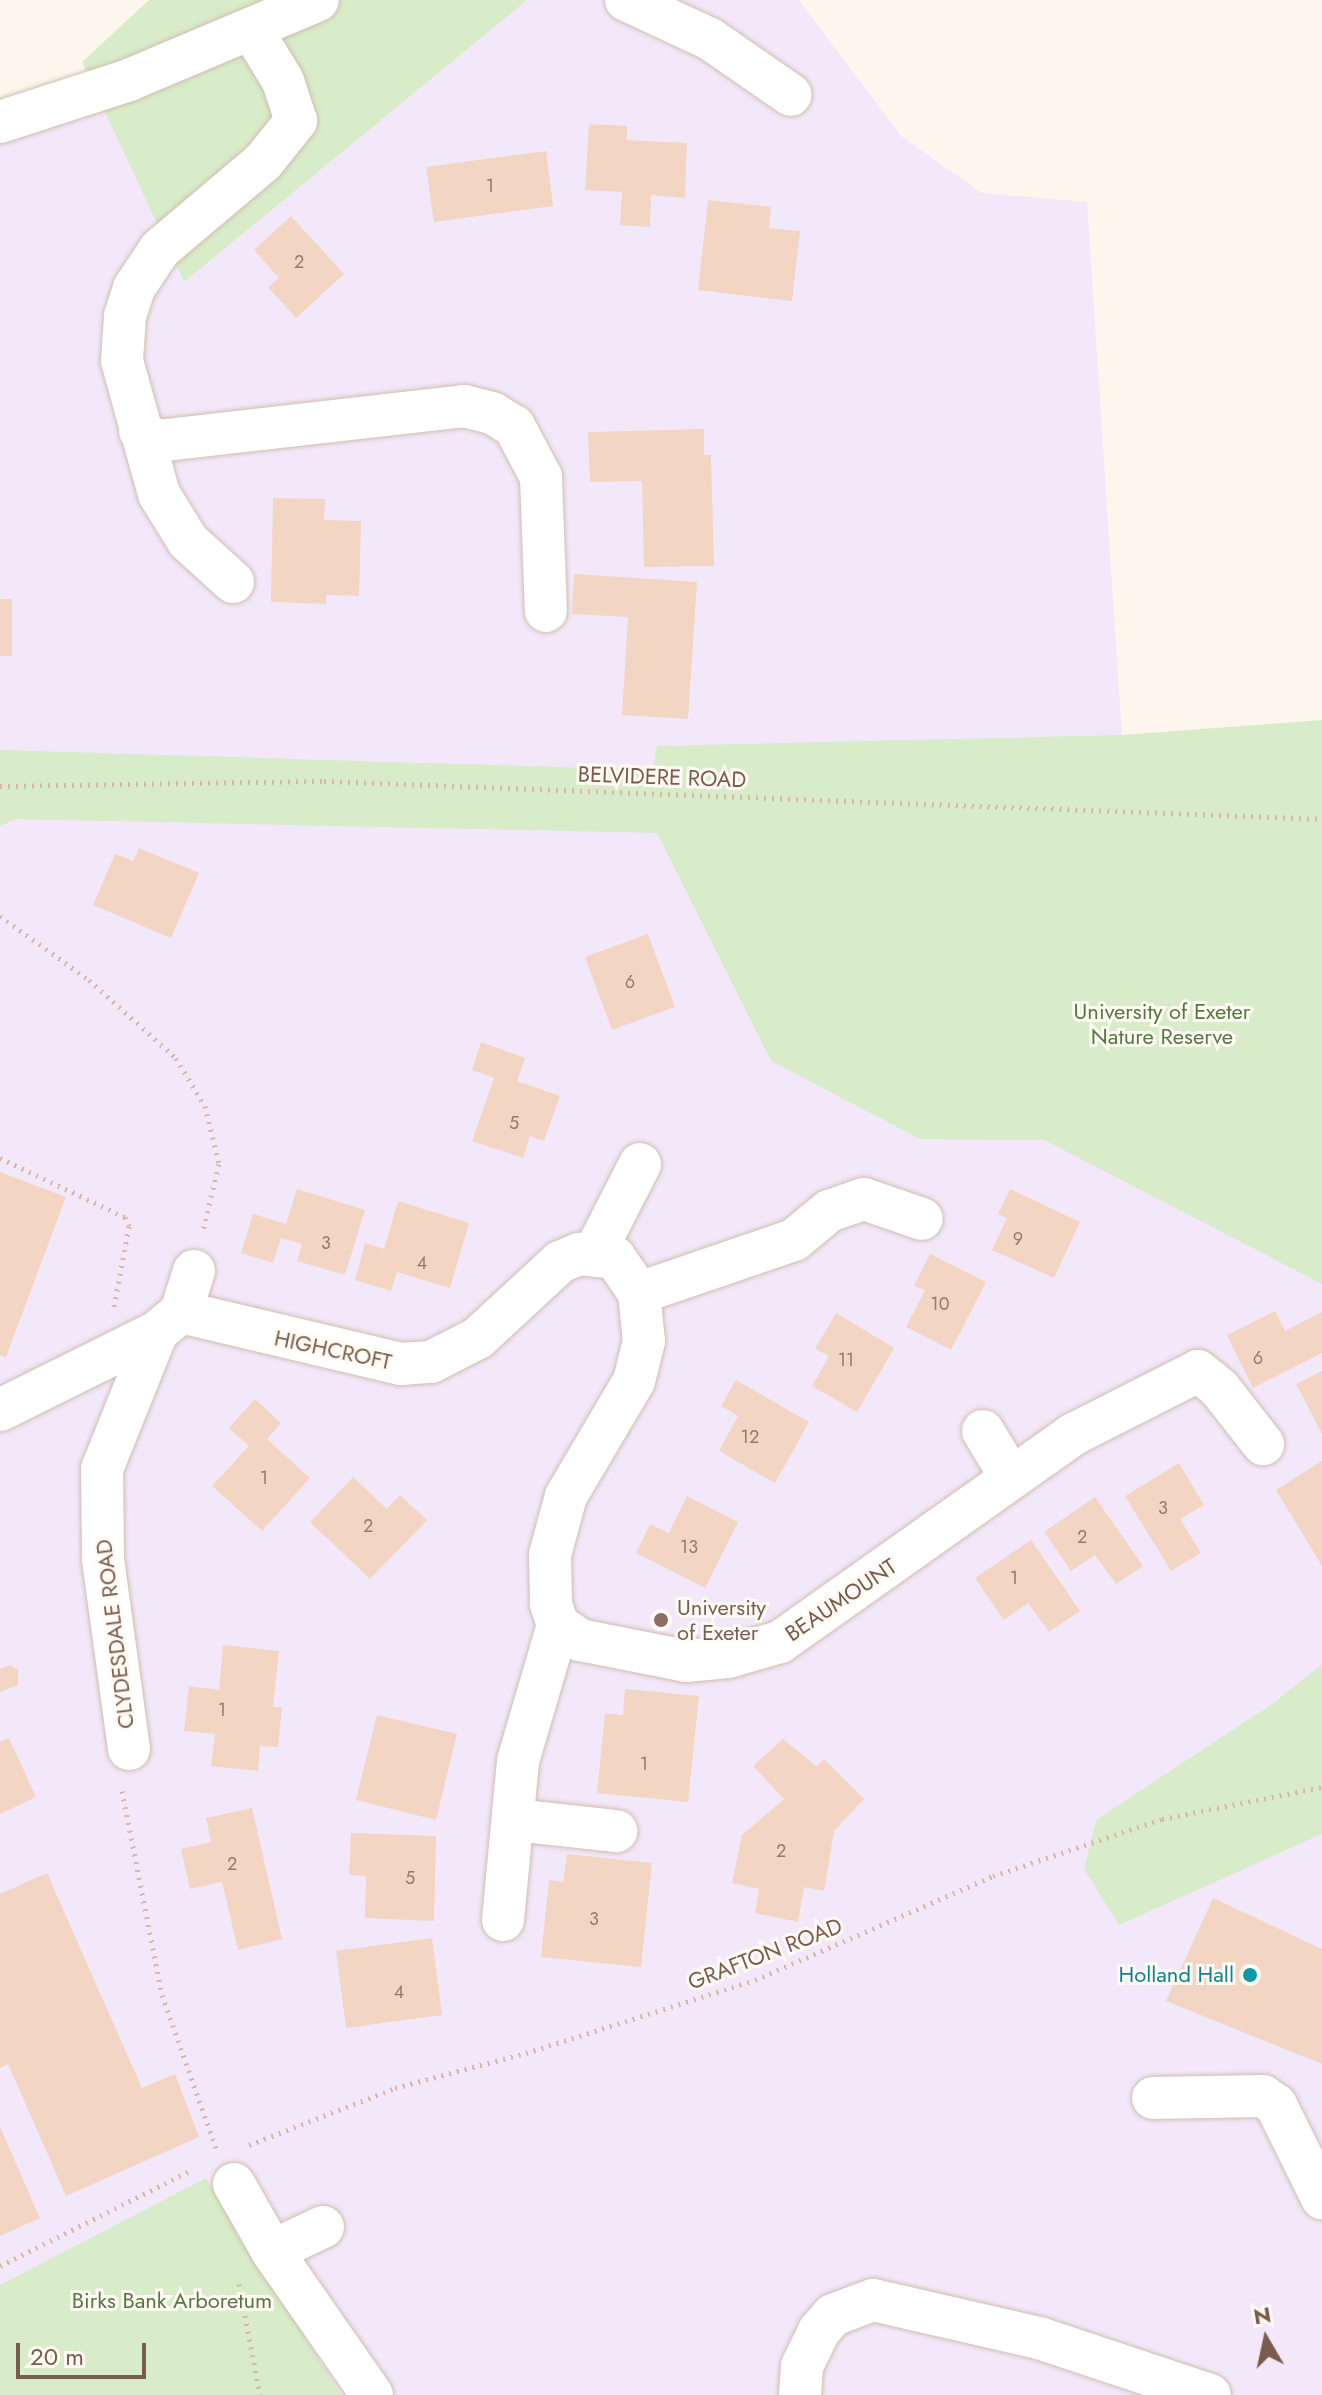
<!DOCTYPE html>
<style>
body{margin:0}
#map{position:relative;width:1322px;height:2395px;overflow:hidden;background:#fdf6ec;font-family:Jost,sans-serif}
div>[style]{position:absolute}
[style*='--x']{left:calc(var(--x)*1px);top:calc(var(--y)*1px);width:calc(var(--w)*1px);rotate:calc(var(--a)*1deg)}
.education>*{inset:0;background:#f3e8fa}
.green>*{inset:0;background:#d8ecc9}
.building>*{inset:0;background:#f3d5c3}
.path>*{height:5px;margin-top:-2.5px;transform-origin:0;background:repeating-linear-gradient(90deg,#d9b8a5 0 2px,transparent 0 8px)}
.roads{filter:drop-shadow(0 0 2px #d1beb0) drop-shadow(0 0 2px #d1beb0)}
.minor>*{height:42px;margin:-21px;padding:0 21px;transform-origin:21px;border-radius:21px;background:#fff}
.dots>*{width:22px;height:22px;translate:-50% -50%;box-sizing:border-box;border:4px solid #fffaf3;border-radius:50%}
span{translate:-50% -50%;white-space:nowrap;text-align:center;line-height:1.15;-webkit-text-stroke:6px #fffaf3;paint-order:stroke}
.number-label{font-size:18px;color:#987a6a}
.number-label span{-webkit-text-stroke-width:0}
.street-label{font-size:22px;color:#7a5c4d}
.park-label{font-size:22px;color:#537a41}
.education-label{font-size:22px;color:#785e54}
.left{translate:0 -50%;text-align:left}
.culture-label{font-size:22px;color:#0d838f}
.right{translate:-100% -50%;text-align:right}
.north{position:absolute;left:1226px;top:2299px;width:80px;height:80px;-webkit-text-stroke:6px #fffaf3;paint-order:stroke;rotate:351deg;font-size:22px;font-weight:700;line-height:32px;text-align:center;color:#7a5c4d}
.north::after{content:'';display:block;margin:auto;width:28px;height:36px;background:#7a5c4d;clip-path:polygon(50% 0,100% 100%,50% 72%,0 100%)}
.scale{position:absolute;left:16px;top:2343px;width:130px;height:36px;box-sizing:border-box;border:4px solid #7a5c4d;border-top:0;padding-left:10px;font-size:24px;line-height:28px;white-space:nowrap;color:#7a5c4d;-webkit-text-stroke:6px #fffaf3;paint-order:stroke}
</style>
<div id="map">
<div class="education">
<i style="clip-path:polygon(338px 0,799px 0,902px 137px,982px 193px,1087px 202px,1122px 735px,1208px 840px,1322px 846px,1322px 2395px,0 2395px,0 102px)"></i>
</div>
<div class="green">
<i style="clip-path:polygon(149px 0,527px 0,184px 282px,82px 62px)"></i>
<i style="clip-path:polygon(1322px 720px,1322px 1284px,1044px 1140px,920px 1139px,771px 1061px,657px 833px,16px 819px,0 826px,0 750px,653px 770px,657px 746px,1122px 735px)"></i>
<i style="clip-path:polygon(1322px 1664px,1322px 1834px,1119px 1925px,1084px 1869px,1096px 1820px,1275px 1702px)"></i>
<i style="clip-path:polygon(206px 2178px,341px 2395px,0 2395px,0 2285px)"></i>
</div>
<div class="building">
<i style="clip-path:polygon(589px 124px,627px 126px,627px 140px,687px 143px,685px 198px,651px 195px,650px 227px,620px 225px,622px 192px,585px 190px)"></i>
<i style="clip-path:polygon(546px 151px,553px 206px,434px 222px,426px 167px)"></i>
<i style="clip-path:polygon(708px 200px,771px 207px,769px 228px,800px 231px,792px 301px,698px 290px)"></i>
<i style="clip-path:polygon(291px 216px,344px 274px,296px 318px,268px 287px,279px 278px,254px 250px)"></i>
<i style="clip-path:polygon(704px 429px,704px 455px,711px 455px,714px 566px,644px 567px,642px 481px,590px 482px,588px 432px)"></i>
<i style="clip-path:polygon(273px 498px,325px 499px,324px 520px,361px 521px,359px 596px,326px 595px,326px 604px,271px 602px)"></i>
<i style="clip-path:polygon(574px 574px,697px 582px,688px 719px,622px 715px,628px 617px,572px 614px)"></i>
<i style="clip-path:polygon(0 599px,12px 599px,12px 656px,0 656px)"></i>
<i style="clip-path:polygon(139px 848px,199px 873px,171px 938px,93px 905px,115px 854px,133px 861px)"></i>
<i style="clip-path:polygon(648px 934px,675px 1007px,612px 1030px,585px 957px)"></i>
<i style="clip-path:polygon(481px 1042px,525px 1058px,517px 1081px,560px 1096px,544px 1141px,530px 1136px,523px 1158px,472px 1141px,494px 1078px,472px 1070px)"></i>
<i style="clip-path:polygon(0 1172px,66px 1197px,6px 1357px,0 1355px)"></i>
<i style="clip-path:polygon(297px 1189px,365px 1210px,345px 1275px,297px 1261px,302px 1244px,281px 1238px,273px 1263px,241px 1253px,253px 1214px,286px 1224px)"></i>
<i style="clip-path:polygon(1010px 1189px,1080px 1222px,1054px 1278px,992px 1250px,1007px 1218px,998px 1214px)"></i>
<i style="clip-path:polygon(398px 1201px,469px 1223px,450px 1288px,397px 1272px,391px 1291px,355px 1280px,365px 1243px,384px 1249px)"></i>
<i style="clip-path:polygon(930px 1254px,986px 1282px,951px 1350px,906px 1327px,925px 1290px,914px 1286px)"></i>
<i style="clip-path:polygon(1275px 1311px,1285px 1331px,1322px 1312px,1322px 1353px,1253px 1388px,1227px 1335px)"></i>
<i style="clip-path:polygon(836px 1313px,894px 1348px,857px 1412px,812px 1386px,829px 1356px,815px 1349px)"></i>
<i style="clip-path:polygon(1322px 1371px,1322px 1434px,1296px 1384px)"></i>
<i style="clip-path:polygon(736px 1380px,809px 1422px,775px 1483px,719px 1451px,738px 1416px,721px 1406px)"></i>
<i style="clip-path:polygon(255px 1399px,281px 1423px,267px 1439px,310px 1478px,262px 1531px,212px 1486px,249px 1446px,229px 1428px)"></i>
<i style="clip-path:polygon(1322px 1461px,1322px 1566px,1276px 1490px)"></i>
<i style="clip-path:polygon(1179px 1463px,1204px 1505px,1180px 1519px,1201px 1553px,1171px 1571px,1125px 1496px)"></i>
<i style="clip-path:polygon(353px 1477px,387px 1509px,400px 1495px,427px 1520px,370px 1579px,310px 1522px)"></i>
<i style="clip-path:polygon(687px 1496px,738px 1522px,705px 1588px,636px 1553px,650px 1524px,669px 1533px)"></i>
<i style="clip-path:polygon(1095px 1497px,1143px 1566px,1116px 1584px,1095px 1555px,1071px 1571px,1044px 1532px)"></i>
<i style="clip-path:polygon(1031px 1540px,1080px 1611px,1049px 1632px,1028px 1603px,1004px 1620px,975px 1578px)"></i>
<i style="clip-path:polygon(223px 1645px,279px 1651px,273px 1707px,282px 1707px,278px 1747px,260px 1746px,258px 1771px,211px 1766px,215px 1734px,184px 1731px,189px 1686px,219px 1690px)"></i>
<i style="clip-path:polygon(10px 1665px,18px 1670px,18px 1685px,0 1692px,0 1669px)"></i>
<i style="clip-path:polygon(625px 1689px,699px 1696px,688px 1802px,597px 1793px,605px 1713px,623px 1715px)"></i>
<i style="clip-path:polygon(377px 1715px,457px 1734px,436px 1820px,356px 1800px)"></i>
<i style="clip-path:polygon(9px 1738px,36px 1797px,0 1814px,0 1742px)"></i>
<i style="clip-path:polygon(783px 1739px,817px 1767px,824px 1759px,864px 1799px,834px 1831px,824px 1891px,804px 1887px,798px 1922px,755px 1913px,759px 1889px,732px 1883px,742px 1835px,784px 1799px,753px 1766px)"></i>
<i style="clip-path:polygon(252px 1808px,282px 1939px,238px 1950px,222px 1882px,190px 1889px,181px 1849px,211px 1842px,206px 1818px)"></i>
<i style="clip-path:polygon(351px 1833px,436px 1836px,434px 1921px,365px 1918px,366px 1876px,349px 1875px)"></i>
<i style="clip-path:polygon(567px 1854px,652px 1863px,641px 1967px,541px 1957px,549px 1880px,563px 1882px)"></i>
<i style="clip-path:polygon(47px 1873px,142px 2088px,175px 2074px,199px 2137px,66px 2196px,8px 2064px,0 2068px,0 1894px)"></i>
<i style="clip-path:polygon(1213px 1898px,1322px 1949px,1322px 2064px,1166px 2001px)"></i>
<i style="clip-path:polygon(432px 1938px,442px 2015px,346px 2028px,336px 1951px)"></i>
<i style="clip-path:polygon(0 2127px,40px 2218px,0 2236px)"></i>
</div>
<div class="path">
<i style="--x:0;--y:786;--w:324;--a:-0.9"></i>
<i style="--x:324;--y:781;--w:999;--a:2.18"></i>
<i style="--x:0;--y:916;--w:110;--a:35.7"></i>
<i style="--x:89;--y:980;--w:117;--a:41.9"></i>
<i style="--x:176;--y:1058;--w:56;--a:58.9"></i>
<i style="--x:205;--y:1106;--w:60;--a:76.4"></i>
<i style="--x:219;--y:1164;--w:69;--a:103.4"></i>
<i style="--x:0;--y:1158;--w:138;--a:25.3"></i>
<i style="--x:125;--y:1217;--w:10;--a:66"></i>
<i style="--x:129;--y:1226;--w:82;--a:100.5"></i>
<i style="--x:122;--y:1791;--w:208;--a:78.9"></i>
<i style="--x:162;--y:1995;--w:162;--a:70.6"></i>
<i style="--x:249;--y:2145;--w:157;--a:-21.3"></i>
<i style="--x:395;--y:2088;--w:136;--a:-15"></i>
<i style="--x:526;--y:2053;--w:240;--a:-17.7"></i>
<i style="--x:755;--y:1980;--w:260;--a:-23.6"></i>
<i style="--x:993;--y:1876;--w:178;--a:-18.6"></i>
<i style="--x:1162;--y:1819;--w:163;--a:-11.3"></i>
<i style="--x:0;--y:2266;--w:215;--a:-26.6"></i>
<i style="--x:239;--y:2284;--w:113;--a:79.3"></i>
</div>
<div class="roads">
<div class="minor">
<i style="--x:626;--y:0;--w:93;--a:24.9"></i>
<i style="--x:710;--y:39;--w:98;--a:34.7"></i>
<i style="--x:0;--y:122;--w:136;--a:-18"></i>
<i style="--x:129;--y:80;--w:205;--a:-22.9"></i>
<i style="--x:140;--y:431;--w:20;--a:30"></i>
<i style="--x:157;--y:441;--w:309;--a:-6.5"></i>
<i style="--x:464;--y:406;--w:29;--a:14"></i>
<i style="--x:492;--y:413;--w:26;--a:31"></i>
<i style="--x:514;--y:426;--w:58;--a:62.1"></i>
<i style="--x:541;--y:477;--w:134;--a:87.9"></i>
<i style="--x:233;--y:582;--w:61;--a:-137.7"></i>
<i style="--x:188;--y:541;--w:55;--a:-121.7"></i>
<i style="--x:159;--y:494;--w:138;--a:-105.5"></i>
<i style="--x:122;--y:361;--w:45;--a:-86.2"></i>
<i style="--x:125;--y:316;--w:29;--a:-72"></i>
<i style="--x:134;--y:288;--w:47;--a:-56.3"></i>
<i style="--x:160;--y:249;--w:135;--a:-40.2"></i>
<i style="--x:263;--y:162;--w:53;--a:-51.2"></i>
<i style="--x:296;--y:121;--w:42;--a:-108"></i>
<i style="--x:283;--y:81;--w:60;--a:-121.3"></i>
<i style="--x:594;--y:1254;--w:101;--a:-62.9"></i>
<i style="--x:639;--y:1293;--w:164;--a:-18.9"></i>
<i style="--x:794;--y:1240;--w:45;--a:-39.6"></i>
<i style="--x:829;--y:1211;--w:37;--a:-19"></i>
<i style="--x:864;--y:1199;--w:61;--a:19"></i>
<i style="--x:181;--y:1312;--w:226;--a:13.3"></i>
<i style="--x:401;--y:1364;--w:30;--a:-4"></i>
<i style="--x:431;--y:1362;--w:53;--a:-27.1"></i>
<i style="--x:478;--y:1338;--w:112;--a:-42.8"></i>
<i style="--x:560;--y:1262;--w:21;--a:-23"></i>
<i style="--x:579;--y:1254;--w:36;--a:6"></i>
<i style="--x:615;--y:1258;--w:42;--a:55.6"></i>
<i style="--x:639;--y:1293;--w:48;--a:84.1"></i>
<i style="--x:644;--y:1341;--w:41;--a:104"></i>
<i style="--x:634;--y:1381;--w:134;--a:120.6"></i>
<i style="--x:566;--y:1496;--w:61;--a:105.2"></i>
<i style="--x:550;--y:1555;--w:49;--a:88.8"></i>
<i style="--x:551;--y:1604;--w:22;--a:72"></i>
<i style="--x:0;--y:1410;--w:175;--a:-26.4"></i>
<i style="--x:983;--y:1431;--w:52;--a:59"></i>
<i style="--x:558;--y:1625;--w:27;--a:34"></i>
<i style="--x:580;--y:1640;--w:108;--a:11.2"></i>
<i style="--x:686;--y:1661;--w:42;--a:-5.4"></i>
<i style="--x:728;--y:1657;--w:54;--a:-16.1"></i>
<i style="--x:780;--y:1642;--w:358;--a:-35.3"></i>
<i style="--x:1072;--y:1435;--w:141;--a:-26.9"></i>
<i style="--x:1198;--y:1371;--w:28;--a:39"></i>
<i style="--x:1220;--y:1389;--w:70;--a:52"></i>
<i style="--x:129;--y:1749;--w:192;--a:-97.8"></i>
<i style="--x:103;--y:1559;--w:90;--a:-90.6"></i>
<i style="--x:102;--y:1469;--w:148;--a:-68.1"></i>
<i style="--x:157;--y:1332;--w:31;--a:-40"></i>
<i style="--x:181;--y:1312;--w:43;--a:-72.4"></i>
<i style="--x:514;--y:1820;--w:103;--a:6.2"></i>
<i style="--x:503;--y:1920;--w:160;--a:-84.6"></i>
<i style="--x:518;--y:1761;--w:142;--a:-73.6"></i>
<i style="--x:1153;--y:2098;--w:110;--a:-1"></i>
<i style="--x:1263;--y:2096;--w:16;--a:35"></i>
<i style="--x:1276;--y:2105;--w:104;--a:63.7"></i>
<i style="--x:234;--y:2184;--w:77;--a:60.4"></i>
<i style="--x:323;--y:2227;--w:56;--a:154.8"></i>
<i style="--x:272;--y:2251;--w:175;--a:55.2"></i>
<i style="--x:800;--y:2395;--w:29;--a:-86"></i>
<i style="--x:802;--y:2366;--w:39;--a:-64"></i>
<i style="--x:819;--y:2331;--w:21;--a:-49"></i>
<i style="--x:833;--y:2315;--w:43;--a:-20.6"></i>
<i style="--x:873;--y:2300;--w:170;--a:12.9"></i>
<i style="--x:1039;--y:2338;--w:180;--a:18.4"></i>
</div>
</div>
<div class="dots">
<i style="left:661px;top:1620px;background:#8d6e63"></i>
<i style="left:1250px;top:1975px;background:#0f9aa8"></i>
</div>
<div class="number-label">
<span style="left:490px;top:186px">1</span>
<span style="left:299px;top:262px">2</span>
<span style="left:630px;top:982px">6</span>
<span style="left:514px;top:1123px">5</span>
<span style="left:1018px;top:1239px">9</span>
<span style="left:326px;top:1243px">3</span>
<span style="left:422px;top:1263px">4</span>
<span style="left:940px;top:1304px">10</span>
<span style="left:1258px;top:1358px">6</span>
<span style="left:846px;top:1360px">11</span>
<span style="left:750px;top:1437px">12</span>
<span style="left:264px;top:1478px">1</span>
<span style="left:1163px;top:1508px">3</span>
<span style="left:368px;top:1526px">2</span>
<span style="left:1082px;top:1537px">2</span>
<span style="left:689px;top:1547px">13</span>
<span style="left:1014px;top:1578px">1</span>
<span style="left:222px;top:1710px">1</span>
<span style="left:644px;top:1764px">1</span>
<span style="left:781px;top:1851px">2</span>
<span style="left:232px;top:1864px">2</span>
<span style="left:410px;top:1878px">5</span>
<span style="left:594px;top:1919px">3</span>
<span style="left:399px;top:1992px">4</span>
</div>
<div class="street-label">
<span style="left:662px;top:777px;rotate:2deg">BELVIDERE ROAD</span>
<span style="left:333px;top:1350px;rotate:12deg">HIGHCROFT</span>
<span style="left:841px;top:1600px;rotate:-34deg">BEAUMOUNT</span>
<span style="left:115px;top:1634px;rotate:-97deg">CLYDESDALE ROAD</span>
<span style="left:765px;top:1954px;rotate:-21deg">GRAFTON ROAD</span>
</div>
<div class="park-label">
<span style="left:1162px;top:1024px">University of Exeter<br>Nature Reserve</span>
<span style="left:172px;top:2301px">Birks Bank Arboretum</span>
</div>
<div class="education-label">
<span class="left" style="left:677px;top:1620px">University<br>of Exeter</span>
</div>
<div class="culture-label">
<span class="right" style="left:1234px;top:1975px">Holland Hall</span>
</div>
<div class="north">N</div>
<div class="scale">20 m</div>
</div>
